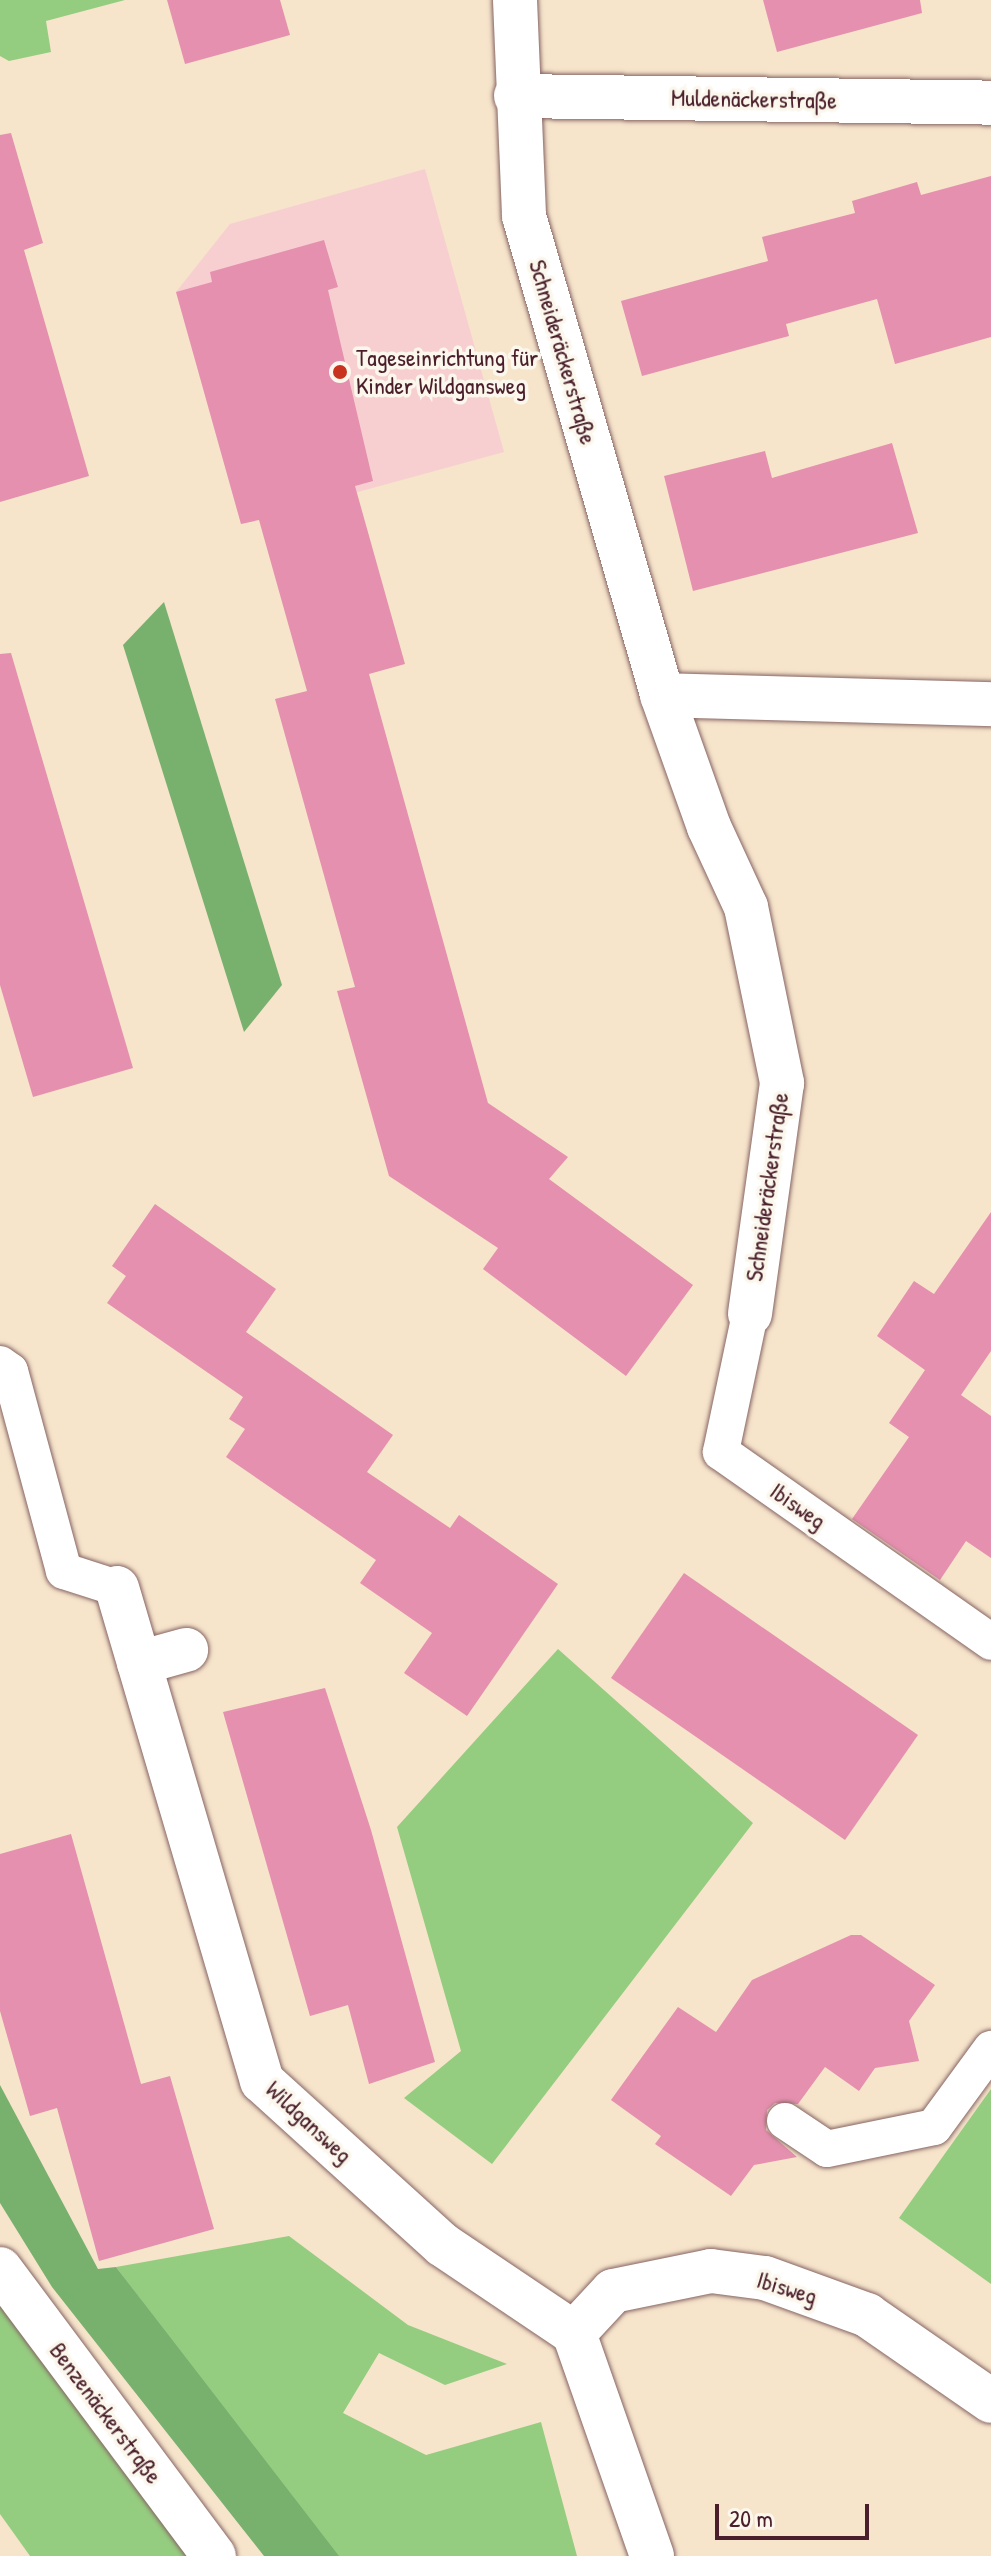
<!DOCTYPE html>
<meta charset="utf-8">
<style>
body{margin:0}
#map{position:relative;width:991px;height:2556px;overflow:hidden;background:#f6e4cb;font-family:"Patrick Hand",sans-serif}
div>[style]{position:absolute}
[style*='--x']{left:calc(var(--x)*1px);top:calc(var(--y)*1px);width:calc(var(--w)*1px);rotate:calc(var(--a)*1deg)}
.built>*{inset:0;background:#f7cfd1}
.green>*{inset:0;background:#95cd80}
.forest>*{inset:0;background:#78b06e}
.building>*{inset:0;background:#e590af}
.roads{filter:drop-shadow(0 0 2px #866463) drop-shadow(0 0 2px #866463)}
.pedestrian>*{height:36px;margin:-18px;padding:0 18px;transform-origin:18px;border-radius:18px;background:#fff}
.minor>*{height:44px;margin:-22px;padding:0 22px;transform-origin:22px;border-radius:22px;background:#fff}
.tertiary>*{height:44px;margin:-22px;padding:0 22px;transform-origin:22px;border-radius:22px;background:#fff}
.dots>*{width:22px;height:22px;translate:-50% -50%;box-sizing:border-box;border:4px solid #fbf7ec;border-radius:50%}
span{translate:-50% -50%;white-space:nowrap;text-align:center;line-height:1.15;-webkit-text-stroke:7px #fbf7ec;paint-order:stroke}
.street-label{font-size:24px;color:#4a1f2b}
.poi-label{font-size:24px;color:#4a1f2b}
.left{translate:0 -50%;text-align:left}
.scale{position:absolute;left:715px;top:2504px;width:154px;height:36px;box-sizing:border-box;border:4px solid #4a1f2b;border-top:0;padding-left:10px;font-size:24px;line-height:28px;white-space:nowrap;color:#4a1f2b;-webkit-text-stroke:6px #fbf7ec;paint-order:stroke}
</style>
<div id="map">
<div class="built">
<i style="clip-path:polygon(425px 169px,504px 452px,241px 524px,176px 292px,230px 224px)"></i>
</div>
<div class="green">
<i style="clip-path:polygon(0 0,125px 0,46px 21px,51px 52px,9px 61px,0 56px)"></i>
<i style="clip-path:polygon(558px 1649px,753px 1823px,492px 2164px,404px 2098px,461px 2051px,397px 1827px)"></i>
<i style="clip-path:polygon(991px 2089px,991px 2284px,899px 2218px)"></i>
<i style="clip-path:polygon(289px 2236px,408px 2325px,507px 2364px,445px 2385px,379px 2353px,343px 2413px,426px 2455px,541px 2422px,577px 2556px,335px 2556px,116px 2267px)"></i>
<i style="clip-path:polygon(0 2304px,188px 2556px,30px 2556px,0 2514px)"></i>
</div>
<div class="forest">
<i style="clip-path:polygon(164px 602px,282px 985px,244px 1032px,123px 645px)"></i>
<i style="clip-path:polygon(0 2085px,98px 2269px,116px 2267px,339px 2556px,264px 2556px,52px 2287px,0 2203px)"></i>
</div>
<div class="building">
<i style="clip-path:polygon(167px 0,280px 0,290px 35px,185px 64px)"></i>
<i style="clip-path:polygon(763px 0,920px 0,922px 13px,777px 52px)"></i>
<i style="clip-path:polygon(11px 133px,43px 243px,24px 250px,89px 476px,0 502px,0 135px)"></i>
<i style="clip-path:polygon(991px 176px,991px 337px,895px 364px,877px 299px,786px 324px,789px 336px,642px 376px,621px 301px,768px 261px,762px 237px,855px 213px,852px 201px,917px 182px,921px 195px)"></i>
<i style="clip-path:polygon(324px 240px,338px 287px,328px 290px,373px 481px,355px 486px,405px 664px,369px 674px,488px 1103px,568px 1157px,549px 1179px,693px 1285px,626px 1376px,483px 1269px,498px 1248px,389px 1176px,337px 991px,355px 987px,275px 699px,307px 691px,259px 520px,241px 524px,176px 292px,212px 282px,210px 272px)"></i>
<i style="clip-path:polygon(892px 443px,918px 533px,693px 591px,664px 476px,765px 451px,772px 478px)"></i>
<i style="clip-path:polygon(11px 653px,133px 1068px,33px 1097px,0 985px,0 654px)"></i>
<i style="clip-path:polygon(155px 1204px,276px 1289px,246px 1332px,393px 1435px,367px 1472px,450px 1528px,459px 1515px,558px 1584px,467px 1716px,404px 1673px,432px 1633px,360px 1583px,376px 1560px,226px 1457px,245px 1429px,229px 1419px,243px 1397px,107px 1303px,126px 1276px,112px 1266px)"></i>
<i style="clip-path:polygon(991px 1212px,991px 1351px,961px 1395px,991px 1416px,991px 1558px,966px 1541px,940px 1580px,852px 1519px,909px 1437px,889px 1423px,925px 1370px,877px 1336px,914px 1281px,934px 1294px)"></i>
<i style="clip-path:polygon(684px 1573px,918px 1735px,845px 1840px,611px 1678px)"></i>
<i style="clip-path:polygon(325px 1688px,371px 1830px,435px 2062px,369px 2084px,348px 2005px,310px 2016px,223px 1712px)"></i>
<i style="clip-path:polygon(71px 1834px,141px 2084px,170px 2076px,214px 2229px,99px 2261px,57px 2108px,30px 2116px,0 2011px,0 1854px)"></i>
<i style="clip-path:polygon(851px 1935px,861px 1935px,935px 1985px,909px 2021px,919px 2061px,875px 2068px,859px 2091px,825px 2067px,798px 2104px,775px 2103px,767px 2110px,766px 2130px,797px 2157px,754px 2165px,731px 2196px,655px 2144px,661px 2136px,611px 2100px,678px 2007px,716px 2032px,752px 1980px)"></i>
</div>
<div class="roads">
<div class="pedestrian">
<i style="--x:750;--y:1314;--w:141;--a:101.9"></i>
<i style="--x:721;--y:1452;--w:330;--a:35.1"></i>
<i style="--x:0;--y:1364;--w:12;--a:35"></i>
<i style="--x:10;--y:1371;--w:207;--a:74.9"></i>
<i style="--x:64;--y:1571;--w:56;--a:17.8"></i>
<i style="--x:785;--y:2121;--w:50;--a:33.7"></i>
<i style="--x:827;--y:2149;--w:109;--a:-11.6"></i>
<i style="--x:934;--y:2127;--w:97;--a:-53.8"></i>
</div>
<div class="minor">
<i style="--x:515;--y:0;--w:216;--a:87.6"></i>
<i style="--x:524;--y:216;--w:498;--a:73.9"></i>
<i style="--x:662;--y:695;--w:140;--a:70.4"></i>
<i style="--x:709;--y:827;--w:88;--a:65.2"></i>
<i style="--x:746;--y:907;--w:180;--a:78.4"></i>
<i style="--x:782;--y:1083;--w:233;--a:97.9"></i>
<i style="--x:516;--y:96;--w:475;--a:0.8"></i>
<i style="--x:662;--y:695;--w:329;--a:1.6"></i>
<i style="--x:117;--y:1588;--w:514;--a:73.61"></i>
<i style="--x:262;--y:2081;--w:244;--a:42.2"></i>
<i style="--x:443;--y:2245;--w:158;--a:33.9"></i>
<i style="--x:574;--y:2333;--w:236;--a:70.7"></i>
<i style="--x:139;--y:1663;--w:49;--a:-15.5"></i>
<i style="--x:574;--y:2333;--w:57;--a:-47.1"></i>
<i style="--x:613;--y:2291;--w:100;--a:-11.5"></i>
<i style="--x:711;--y:2271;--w:54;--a:7.4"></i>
<i style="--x:765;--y:2278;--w:109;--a:19.9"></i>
<i style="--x:867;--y:2315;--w:151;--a:34.7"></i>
</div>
<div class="tertiary">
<i style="--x:0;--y:2269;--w:358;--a:53.3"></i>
</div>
</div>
<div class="dots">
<i style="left:340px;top:372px;background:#c8321e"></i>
</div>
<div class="street-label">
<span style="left:754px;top:99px;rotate:1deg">Muldenäckerstraße</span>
<span style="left:563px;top:352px;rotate:74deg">Schneideräckerstraße</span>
<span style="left:767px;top:1187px;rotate:-82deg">Schneideräckerstraße</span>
<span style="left:798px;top:1506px;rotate:35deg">Ibisweg</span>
<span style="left:309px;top:2122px;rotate:43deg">Wildgansweg</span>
<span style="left:787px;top:2288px;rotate:17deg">Ibisweg</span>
<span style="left:106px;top:2413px;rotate:53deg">Benzenäckerstraße</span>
</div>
<div class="poi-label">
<span class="left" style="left:356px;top:372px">Tageseinrichtung für<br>Kinder Wildgansweg</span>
</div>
<div class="scale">20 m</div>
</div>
